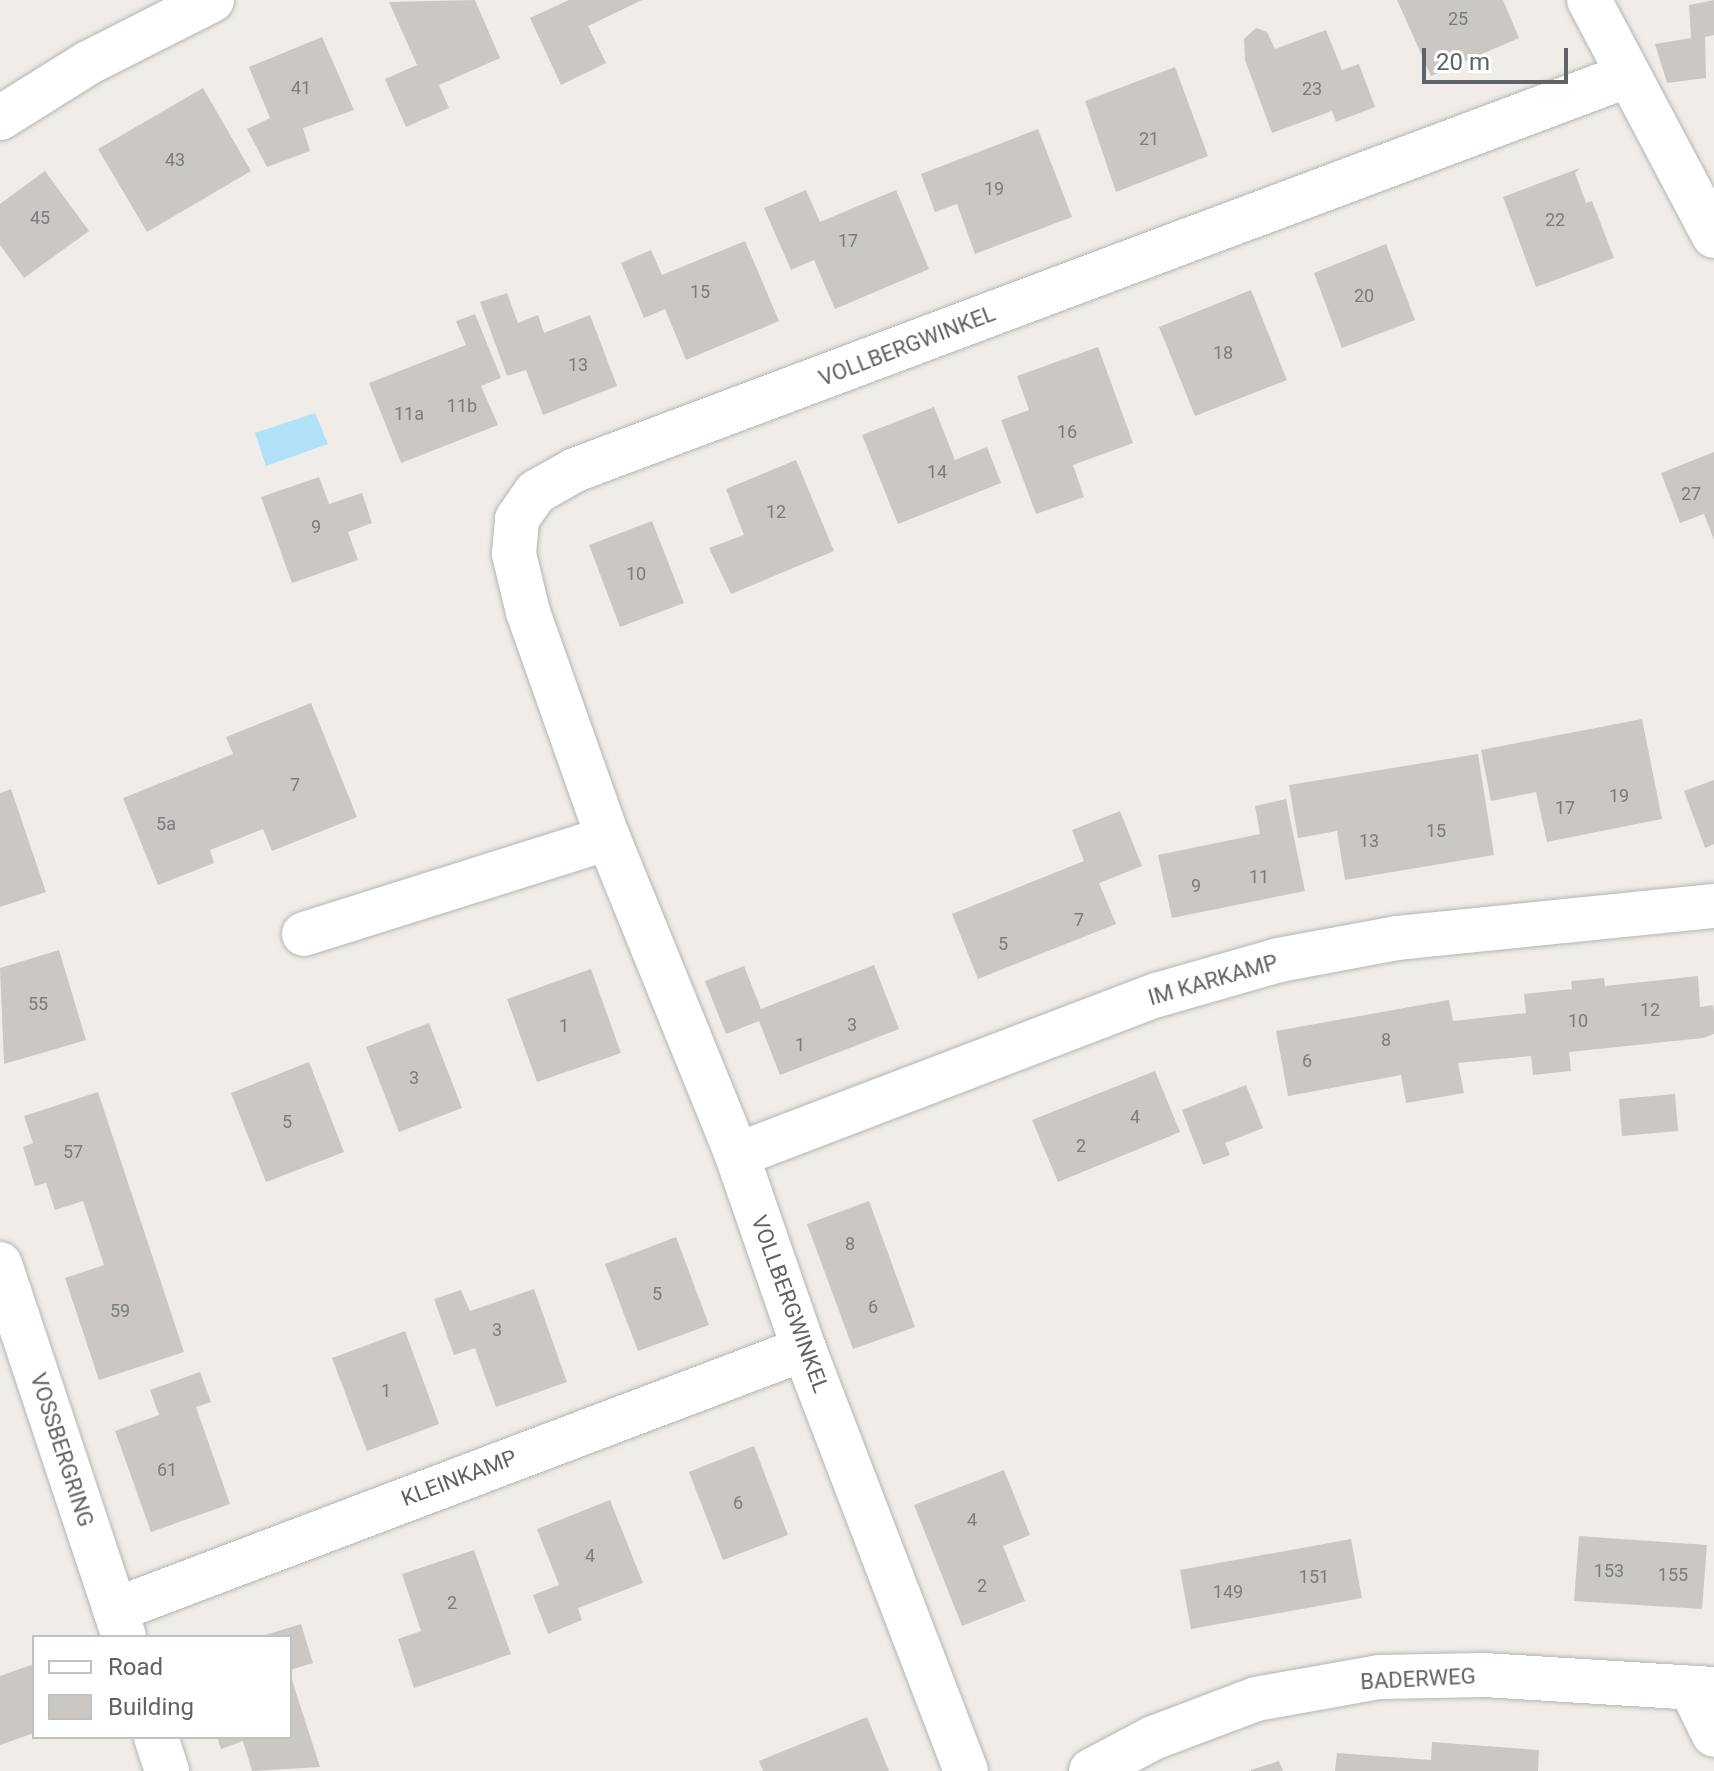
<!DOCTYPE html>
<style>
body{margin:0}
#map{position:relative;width:1714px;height:1771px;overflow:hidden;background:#f0ede8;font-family:Roboto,sans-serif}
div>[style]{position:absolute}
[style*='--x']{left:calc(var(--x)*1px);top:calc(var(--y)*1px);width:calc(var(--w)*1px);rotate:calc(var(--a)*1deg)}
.water>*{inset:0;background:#b1e1f6}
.building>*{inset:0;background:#cbc8c4}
.roads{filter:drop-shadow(0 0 2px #b3b5b8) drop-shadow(0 0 2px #b3b5b8)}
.minor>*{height:44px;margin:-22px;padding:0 22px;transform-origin:22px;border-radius:22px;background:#fff}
span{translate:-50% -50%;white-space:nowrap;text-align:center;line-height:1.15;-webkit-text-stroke:6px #fff;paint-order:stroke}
.number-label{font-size:18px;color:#7a7c7e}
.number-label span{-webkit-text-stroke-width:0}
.street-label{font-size:22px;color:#5f6366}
.legend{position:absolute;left:32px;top:1635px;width:260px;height:104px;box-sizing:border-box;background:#fff;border:2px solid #bfc1c2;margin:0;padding:10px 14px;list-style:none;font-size:24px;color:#5f6366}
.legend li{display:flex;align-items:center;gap:16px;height:40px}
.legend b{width:40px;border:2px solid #bfc1c2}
.scale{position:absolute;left:1422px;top:48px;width:146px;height:36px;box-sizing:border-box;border:4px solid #5f6366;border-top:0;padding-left:10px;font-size:24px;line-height:28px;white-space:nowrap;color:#5f6366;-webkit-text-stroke:6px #fff;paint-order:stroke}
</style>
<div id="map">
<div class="water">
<i style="clip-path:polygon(315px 413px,328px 444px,266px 466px,255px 433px)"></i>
</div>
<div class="building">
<i style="clip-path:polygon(475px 0,500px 58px,439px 85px,449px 108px,406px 127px,385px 79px,417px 65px,389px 2px)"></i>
<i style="clip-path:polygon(569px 0,642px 0,588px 26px,606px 63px,561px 85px,530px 18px)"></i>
<i style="clip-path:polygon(1397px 0,1503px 0,1519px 38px,1431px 76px)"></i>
<i style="clip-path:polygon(1714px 0,1714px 35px,1705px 37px,1706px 78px,1667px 83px,1655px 44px,1691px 38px,1689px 5px)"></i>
<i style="clip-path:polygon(1256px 28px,1267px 32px,1275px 49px,1326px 30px,1342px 70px,1359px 64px,1375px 107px,1336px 122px,1332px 111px,1272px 133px,1245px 60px,1244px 39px)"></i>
<i style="clip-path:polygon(322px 37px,354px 110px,303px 128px,310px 151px,267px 167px,247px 129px,270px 118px,249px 67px)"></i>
<i style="clip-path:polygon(1175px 67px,1208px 156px,1116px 192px,1085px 101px)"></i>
<i style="clip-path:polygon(203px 88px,251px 171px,147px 232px,98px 149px)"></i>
<i style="clip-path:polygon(1038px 129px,1072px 217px,975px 254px,957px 204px,935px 212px,921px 174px)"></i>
<i style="clip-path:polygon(1580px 168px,1575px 173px,1586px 203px,1592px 201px,1614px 258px,1536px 287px,1503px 197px)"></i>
<i style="clip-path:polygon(45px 171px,89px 231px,24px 278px,0 245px,0 204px)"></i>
<i style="clip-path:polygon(806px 190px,820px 222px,896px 190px,929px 269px,835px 309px,814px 260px,791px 270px,764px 208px)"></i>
<i style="clip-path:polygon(745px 241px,779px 321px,686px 360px,665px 309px,644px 318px,621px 263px,651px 250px,662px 275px)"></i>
<i style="clip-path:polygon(1386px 244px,1415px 320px,1342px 348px,1314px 273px)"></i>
<i style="clip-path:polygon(1251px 290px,1287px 380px,1195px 416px,1159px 327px)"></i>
<i style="clip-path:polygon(507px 293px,518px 323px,538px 315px,544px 333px,590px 315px,617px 386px,543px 415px,526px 370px,507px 376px,480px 302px)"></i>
<i style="clip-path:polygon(475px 314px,501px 378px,481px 386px,498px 425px,401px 463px,369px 383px,466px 345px,456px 321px)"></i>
<i style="clip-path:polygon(1098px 347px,1133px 443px,1073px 465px,1084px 497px,1036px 514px,1001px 420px,1029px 410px,1017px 376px)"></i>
<i style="clip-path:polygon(934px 407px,955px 460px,987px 447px,1001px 483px,898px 524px,862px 435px)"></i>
<i style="clip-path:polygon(1714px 452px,1714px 540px,1704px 514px,1680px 523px,1661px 473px)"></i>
<i style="clip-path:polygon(796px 460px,834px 551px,731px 594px,709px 548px,744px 535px,726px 489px)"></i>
<i style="clip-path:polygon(319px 477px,329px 504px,362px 493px,372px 523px,348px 532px,358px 560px,292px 583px,261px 497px)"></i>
<i style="clip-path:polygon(652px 521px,684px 603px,620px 627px,589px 545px)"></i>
<i style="clip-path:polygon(311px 703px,357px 817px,272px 851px,263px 829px,210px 850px,214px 863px,158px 885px,123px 798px,233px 754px,226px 737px)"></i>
<i style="clip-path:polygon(1642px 719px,1662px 819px,1547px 842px,1536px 792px,1491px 801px,1481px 750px)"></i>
<i style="clip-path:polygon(1478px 754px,1494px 855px,1345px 880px,1337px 831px,1298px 838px,1289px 785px)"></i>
<i style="clip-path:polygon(1714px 780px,1714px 844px,1705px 848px,1684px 791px)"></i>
<i style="clip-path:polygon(11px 789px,46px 892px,0 907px,0 793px)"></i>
<i style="clip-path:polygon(1286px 799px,1305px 891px,1172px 918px,1158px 855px,1260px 834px,1255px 806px)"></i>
<i style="clip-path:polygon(1120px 811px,1142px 866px,1099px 883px,1116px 924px,978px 979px,952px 914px,1084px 861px,1072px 830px)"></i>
<i style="clip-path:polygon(59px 950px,86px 1040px,4px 1064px,0 968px)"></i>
<i style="clip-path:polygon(874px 965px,899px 1029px,780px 1075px,759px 1021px,726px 1034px,705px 981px,744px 966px,761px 1009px)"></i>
<i style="clip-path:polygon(591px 969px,621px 1053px,537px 1082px,507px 999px)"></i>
<i style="clip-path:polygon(1698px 976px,1700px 1007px,1713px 1005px,1714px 1014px,1714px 1034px,1703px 1038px,1569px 1052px,1571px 1071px,1533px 1075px,1531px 1056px,1458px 1063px,1464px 1093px,1406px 1103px,1401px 1075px,1288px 1096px,1276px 1031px,1449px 1000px,1453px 1021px,1526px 1013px,1524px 994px,1572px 989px,1571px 981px,1604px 978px,1605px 986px)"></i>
<i style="clip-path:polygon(429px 1023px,462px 1108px,399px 1132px,366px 1047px)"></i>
<i style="clip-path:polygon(309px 1062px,344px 1152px,266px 1182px,231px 1093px)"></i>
<i style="clip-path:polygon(1155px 1071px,1180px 1132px,1058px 1182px,1032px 1120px)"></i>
<i style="clip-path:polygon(1246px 1085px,1263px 1128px,1225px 1143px,1230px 1155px,1203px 1165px,1182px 1110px)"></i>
<i style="clip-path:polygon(98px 1092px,184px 1352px,99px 1380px,65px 1278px,104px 1265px,83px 1201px,55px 1210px,46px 1183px,35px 1186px,23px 1147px,33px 1143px,24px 1116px)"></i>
<i style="clip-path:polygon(1675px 1094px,1678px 1131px,1622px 1136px,1619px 1099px)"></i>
<i style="clip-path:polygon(869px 1201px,915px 1327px,853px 1349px,807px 1224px)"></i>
<i style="clip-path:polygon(676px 1237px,709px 1325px,638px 1351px,605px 1264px)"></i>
<i style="clip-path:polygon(534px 1289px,567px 1382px,496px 1407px,475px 1348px,454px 1355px,434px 1299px,461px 1290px,470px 1311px)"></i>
<i style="clip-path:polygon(405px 1331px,439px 1424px,367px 1451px,332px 1358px)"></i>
<i style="clip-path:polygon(200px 1372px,211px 1402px,196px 1407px,230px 1504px,151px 1532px,115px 1431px,159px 1415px,150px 1390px)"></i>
<i style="clip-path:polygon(754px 1446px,788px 1535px,723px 1560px,689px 1472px)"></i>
<i style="clip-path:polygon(1004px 1470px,1030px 1535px,1003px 1546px,1025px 1601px,962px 1626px,914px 1505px)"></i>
<i style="clip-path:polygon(610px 1500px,643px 1583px,578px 1608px,582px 1620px,548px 1634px,533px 1595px,559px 1585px,537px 1529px)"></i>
<i style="clip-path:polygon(1579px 1536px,1707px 1545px,1702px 1609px,1574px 1601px)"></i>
<i style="clip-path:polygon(1351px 1539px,1362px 1598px,1191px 1629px,1180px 1570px)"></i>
<i style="clip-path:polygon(474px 1550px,511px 1654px,414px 1688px,398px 1639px,421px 1631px,402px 1574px)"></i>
<i style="clip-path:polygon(301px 1624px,313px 1663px,290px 1670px,290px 1637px,262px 1636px)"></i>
<i style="clip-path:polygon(34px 1664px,34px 1733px,0 1745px,0 1676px)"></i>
<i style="clip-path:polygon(290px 1674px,320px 1767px,252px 1771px,243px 1741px,221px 1749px,217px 1737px,290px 1737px)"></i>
<i style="clip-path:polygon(867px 1717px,889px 1771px,763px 1771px,759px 1761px)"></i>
<i style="clip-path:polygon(1432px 1742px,1539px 1750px,1538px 1771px,1335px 1771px,1337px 1753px,1431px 1760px)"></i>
<i style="clip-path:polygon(1279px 1761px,1283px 1771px,1251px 1771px,1251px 1770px)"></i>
</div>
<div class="roads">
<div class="minor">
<i style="--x:1589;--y:0;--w:267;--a:62.1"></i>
<i style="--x:0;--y:118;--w:104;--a:-32"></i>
<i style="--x:88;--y:63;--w:139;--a:-26.9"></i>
<i style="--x:304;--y:934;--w:319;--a:-17.5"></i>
<i style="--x:737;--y:1155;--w:449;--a:-20.9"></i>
<i style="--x:1157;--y:995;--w:127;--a:-16"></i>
<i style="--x:1279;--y:960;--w:121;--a:-10.5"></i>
<i style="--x:1398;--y:938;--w:318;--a:-5.8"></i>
<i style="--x:0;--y:1264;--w:393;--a:71.6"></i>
<i style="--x:115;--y:1610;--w:737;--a:-20.75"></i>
<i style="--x:1691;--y:1688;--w:52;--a:63.9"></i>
<i style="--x:156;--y:1737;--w:36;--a:72"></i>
<i style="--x:966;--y:1771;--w:452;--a:-111"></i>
<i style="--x:804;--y:1349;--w:205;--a:-109.1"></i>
<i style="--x:737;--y:1155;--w:342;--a:-112.1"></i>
<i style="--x:608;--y:838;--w:240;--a:-109.5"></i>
<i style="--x:528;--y:612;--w:60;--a:-103.6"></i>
<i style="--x:514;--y:554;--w:35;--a:-85"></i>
<i style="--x:517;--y:519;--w:33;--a:-55"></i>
<i style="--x:536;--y:492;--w:45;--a:-29.4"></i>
<i style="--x:575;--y:470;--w:1122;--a:-20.55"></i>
<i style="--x:1091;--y:1771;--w:70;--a:-28"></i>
<i style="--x:1153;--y:1738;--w:110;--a:-20.7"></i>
<i style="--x:1256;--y:1699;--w:126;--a:-10.1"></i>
<i style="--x:1380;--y:1677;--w:104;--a:-1.1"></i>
<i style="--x:1484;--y:1675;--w:230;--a:3.5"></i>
</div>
</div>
<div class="number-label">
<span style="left:1458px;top:19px">25</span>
<span style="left:301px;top:88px">41</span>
<span style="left:1312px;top:89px">23</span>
<span style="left:1149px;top:139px">21</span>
<span style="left:175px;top:160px">43</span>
<span style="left:994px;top:189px">19</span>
<span style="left:40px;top:218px">45</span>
<span style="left:1555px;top:220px">22</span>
<span style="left:848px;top:241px">17</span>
<span style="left:700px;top:292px">15</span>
<span style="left:1364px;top:296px">20</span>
<span style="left:1223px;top:353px">18</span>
<span style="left:578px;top:365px">13</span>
<span style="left:462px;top:406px">11b</span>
<span style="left:409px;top:414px">11a</span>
<span style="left:1067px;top:432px">16</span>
<span style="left:937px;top:472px">14</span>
<span style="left:1691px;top:494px">27</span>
<span style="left:776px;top:512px">12</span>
<span style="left:316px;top:527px">9</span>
<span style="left:636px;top:574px">10</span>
<span style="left:295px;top:785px">7</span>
<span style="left:1619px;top:796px">19</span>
<span style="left:1565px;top:808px">17</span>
<span style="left:166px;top:824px">5a</span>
<span style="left:1436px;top:831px">15</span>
<span style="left:1369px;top:841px">13</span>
<span style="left:1259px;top:877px">11</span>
<span style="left:1196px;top:886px">9</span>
<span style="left:1079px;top:920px">7</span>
<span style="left:1003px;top:944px">5</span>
<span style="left:38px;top:1004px">55</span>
<span style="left:1650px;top:1010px">12</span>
<span style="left:1578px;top:1021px">10</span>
<span style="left:852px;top:1025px">3</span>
<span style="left:564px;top:1026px">1</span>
<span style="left:1386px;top:1040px">8</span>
<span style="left:800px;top:1045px">1</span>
<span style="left:1307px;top:1061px">6</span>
<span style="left:414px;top:1078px">3</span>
<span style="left:1135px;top:1117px">4</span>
<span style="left:287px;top:1122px">5</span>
<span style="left:1081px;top:1146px">2</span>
<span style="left:73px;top:1152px">57</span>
<span style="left:850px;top:1244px">8</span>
<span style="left:657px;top:1294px">5</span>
<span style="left:873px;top:1307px">6</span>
<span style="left:120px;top:1311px">59</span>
<span style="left:497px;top:1330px">3</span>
<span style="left:386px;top:1391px">1</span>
<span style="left:167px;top:1470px">61</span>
<span style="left:738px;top:1503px">6</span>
<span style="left:972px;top:1520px">4</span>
<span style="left:590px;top:1556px">4</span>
<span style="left:1609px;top:1571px">153</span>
<span style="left:1673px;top:1575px">155</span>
<span style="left:1314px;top:1577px">151</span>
<span style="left:982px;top:1586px">2</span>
<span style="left:1228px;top:1592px">149</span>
<span style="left:452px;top:1603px">2</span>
</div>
<div class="street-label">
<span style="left:907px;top:346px;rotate:-21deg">VOLLBERGWINKEL</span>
<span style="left:1213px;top:980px;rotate:-16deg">IM KARKAMP</span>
<span style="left:790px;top:1304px;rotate:70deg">VOLLBERGWINKEL</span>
<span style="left:62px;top:1450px;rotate:72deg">VOSSBERGRING</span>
<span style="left:459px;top:1478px;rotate:-21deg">KLEINKAMP</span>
<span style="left:1418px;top:1679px;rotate:-3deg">BADERWEG</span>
</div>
<ul class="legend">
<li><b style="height:10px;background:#fff"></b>Road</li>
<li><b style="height:22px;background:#cbc8c4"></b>Building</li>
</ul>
<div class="scale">20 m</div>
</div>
